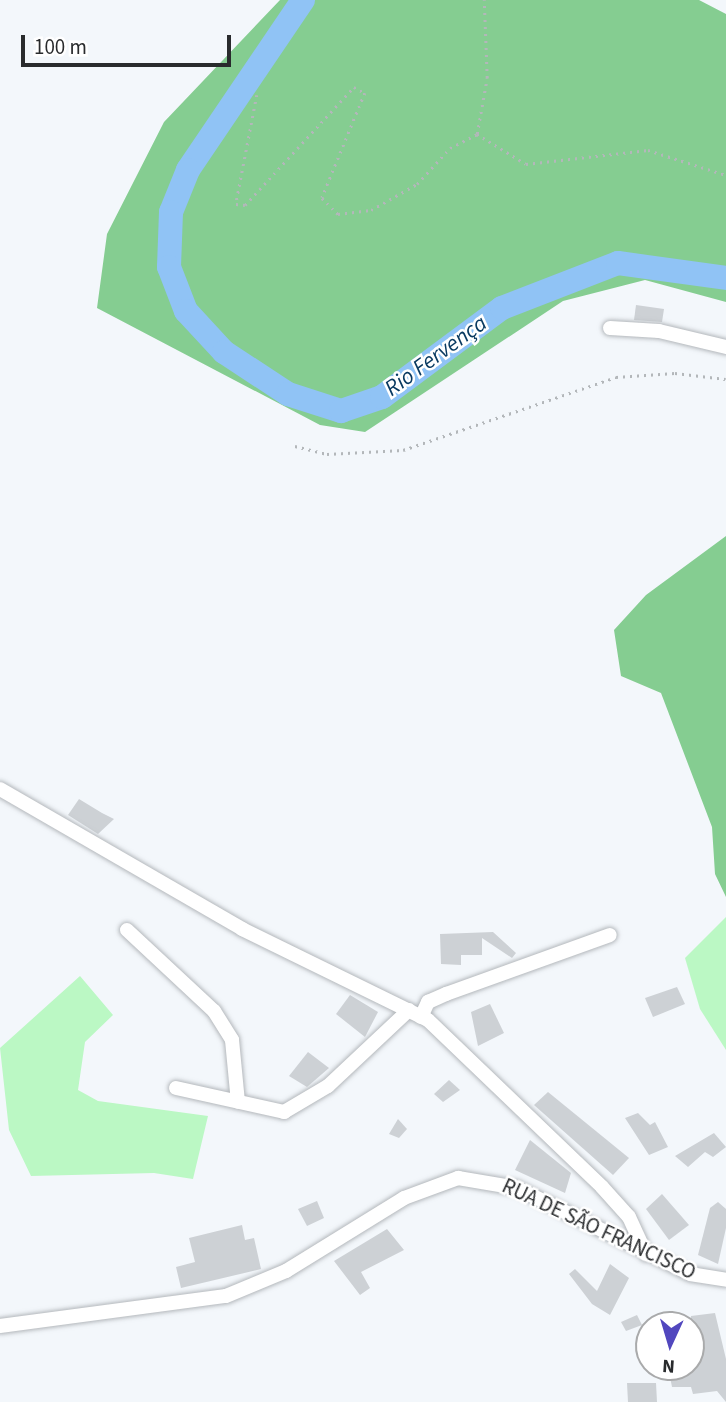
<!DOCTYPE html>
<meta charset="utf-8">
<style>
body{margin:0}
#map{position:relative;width:726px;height:1402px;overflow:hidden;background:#f3f7fb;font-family:"Source Sans 3",sans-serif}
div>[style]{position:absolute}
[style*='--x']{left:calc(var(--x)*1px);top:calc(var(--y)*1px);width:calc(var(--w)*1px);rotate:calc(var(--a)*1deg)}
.green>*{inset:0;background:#bbf8c4}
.forest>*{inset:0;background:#85cd91}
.river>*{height:24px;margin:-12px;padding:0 12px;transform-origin:12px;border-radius:12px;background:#90c3f5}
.building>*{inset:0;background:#cdd1d5}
.path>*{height:2.5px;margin-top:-1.25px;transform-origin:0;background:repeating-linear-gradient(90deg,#b3b7ba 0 2px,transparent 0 7px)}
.roads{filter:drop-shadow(0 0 2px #b4b8bc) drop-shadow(0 0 2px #b4b8bc)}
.minor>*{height:14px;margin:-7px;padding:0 7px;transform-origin:7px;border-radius:7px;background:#fff}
span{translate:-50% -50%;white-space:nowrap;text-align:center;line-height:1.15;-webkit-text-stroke:5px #fff;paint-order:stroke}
.street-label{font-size:21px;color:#292b2d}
.water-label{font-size:23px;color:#093a61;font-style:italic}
.north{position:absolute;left:635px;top:1311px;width:70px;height:70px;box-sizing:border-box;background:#fff;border:2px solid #a9aaab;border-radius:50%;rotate:184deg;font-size:19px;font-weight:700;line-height:28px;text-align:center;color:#292b2d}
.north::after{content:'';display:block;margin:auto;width:24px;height:32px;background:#5147be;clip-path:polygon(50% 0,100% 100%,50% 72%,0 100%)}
.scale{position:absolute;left:21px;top:35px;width:210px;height:32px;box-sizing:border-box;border:4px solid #292b2d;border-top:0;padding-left:9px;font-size:21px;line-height:24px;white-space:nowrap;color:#292b2d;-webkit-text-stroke:5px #fff;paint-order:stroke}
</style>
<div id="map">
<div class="green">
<i style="clip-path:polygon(726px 917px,726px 1050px,700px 1009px,685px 958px)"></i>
<i style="clip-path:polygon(80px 976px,113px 1015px,85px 1042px,78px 1090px,98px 1101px,208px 1116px,193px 1179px,154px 1173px,31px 1176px,9px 1130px,0 1048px)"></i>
</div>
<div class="forest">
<i style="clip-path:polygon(280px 0,699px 0,726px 14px,726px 302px,645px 280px,563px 301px,365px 432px,320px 425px,97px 308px,107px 234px,164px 122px)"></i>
<i style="clip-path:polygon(726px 536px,726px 897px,715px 874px,712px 827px,661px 693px,621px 676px,614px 630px,646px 595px)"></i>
</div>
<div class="river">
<i style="--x:303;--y:0;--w:205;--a:124.1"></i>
<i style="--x:188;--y:170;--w:45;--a:112"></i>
<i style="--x:171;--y:212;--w:55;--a:92.1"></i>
<i style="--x:169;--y:267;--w:47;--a:68.9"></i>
<i style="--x:186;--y:311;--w:56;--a:47.2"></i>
<i style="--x:224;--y:352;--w:77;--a:33.3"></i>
<i style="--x:288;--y:394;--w:56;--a:17.8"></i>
<i style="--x:341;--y:411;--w:43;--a:-18.9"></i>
<i style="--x:382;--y:397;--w:149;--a:-36.6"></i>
<i style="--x:502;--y:308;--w:124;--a:-21.2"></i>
<i style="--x:618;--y:263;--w:109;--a:7.9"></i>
</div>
<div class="building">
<i style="clip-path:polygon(636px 305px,664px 309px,662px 322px,634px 320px)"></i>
<i style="clip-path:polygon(79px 799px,102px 813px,114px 819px,98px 834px,68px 815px)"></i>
<i style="clip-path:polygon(493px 932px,516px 953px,512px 958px,482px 938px,482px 955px,461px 955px,461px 965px,441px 964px,440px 934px)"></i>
<i style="clip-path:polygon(677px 987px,685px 1004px,653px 1017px,645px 998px)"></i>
<i style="clip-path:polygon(350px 995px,378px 1012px,365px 1037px,336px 1014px)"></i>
<i style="clip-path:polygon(490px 1004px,504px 1033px,478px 1046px,471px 1012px)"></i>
<i style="clip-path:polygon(308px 1052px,329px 1068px,307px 1087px,289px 1076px)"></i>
<i style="clip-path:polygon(449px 1080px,460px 1090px,443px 1102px,434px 1094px)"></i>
<i style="clip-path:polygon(548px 1092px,629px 1158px,613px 1175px,534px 1105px)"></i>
<i style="clip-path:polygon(638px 1113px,650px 1125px,655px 1122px,668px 1147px,649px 1155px,625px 1118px)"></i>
<i style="clip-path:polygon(398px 1119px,407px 1129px,399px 1138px,389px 1134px)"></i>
<i style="clip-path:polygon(714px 1133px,726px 1147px,713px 1157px,705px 1152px,688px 1167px,675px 1156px)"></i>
<i style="clip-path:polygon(530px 1140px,571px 1173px,565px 1193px,515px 1170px)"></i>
<i style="clip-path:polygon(662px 1194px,689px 1225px,669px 1240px,646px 1209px)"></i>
<i style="clip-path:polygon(317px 1201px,324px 1218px,307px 1226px,298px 1209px)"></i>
<i style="clip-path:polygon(718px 1202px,726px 1209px,726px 1228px,718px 1264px,698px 1255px,710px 1208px)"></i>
<i style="clip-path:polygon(242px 1225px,245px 1240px,254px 1238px,261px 1269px,181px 1288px,176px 1267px,195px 1262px,189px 1238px)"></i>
<i style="clip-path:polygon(387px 1229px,404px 1250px,361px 1272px,370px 1288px,360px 1295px,334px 1261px)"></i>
<i style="clip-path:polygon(610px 1264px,629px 1278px,610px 1315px,592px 1304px,569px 1274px,575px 1269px,597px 1291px)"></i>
<i style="clip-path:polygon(715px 1313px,726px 1359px,726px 1402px,717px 1391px,693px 1394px,691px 1387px,672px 1387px,668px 1367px,691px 1367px,691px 1316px)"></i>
<i style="clip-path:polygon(637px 1315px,642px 1325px,626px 1331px,621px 1322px)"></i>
<i style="clip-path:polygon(627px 1383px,656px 1383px,657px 1402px,628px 1402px)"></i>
</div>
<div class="path">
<i style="--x:257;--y:95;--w:111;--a:100.9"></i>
<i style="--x:236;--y:204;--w:9;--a:6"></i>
<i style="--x:245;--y:205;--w:161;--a:-47.3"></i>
<i style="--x:354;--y:87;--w:13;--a:29"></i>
<i style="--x:365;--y:93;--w:113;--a:112.3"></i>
<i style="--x:322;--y:198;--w:23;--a:45"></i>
<i style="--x:338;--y:214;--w:33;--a:-7"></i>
<i style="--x:371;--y:210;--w:53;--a:-29.5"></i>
<i style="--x:417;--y:184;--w:49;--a:-47.5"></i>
<i style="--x:450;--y:148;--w:30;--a:-27"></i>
<i style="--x:477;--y:134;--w:57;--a:31.5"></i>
<i style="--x:526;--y:164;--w:123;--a:-6.5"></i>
<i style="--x:648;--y:150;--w:82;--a:17.8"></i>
<i style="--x:477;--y:134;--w:57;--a:-79.9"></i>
<i style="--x:487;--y:78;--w:78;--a:-92.2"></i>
<i style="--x:295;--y:446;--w:33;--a:14"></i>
<i style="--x:327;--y:454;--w:76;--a:-3"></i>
<i style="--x:403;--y:450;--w:225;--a:-18.9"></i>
<i style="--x:616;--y:377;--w:59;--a:-3.9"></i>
<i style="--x:675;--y:373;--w:51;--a:6.7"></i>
</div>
<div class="roads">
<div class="minor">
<i style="--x:610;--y:328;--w:49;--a:3.5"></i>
<i style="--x:659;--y:331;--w:69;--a:13.4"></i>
<i style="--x:0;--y:789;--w:280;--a:30"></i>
<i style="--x:242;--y:929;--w:207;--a:26.1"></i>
<i style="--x:428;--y:1020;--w:241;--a:43.8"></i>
<i style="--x:602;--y:1187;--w:40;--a:48"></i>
<i style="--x:629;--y:1217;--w:41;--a:65.3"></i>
<i style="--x:127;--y:930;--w:119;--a:43"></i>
<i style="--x:214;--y:1011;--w:34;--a:58"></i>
<i style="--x:232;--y:1040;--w:62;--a:84.5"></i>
<i style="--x:421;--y:1017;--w:17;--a:-65"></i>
<i style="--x:428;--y:1002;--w:20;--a:-24"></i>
<i style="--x:446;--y:994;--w:174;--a:-19.8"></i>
<i style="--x:176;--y:1088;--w:111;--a:12.5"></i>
<i style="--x:284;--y:1112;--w:51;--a:-30.6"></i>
<i style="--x:328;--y:1086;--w:111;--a:-43.2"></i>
<i style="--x:0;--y:1326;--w:228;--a:-7.6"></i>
<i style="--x:226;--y:1296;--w:65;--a:-22.6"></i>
<i style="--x:286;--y:1271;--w:139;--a:-31.7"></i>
<i style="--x:404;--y:1198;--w:58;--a:-20.3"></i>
<i style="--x:458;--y:1178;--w:60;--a:9.6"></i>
<i style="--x:517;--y:1188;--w:193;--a:26.4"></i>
<i style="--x:690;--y:1274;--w:36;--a:9"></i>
</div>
</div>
<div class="street-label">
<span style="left:599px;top:1229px;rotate:25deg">RUA DE SÃO FRANCISCO</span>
</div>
<div class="water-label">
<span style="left:436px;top:356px;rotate:-36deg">Rio Fervença</span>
</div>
<div class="north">N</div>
<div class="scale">100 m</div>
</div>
